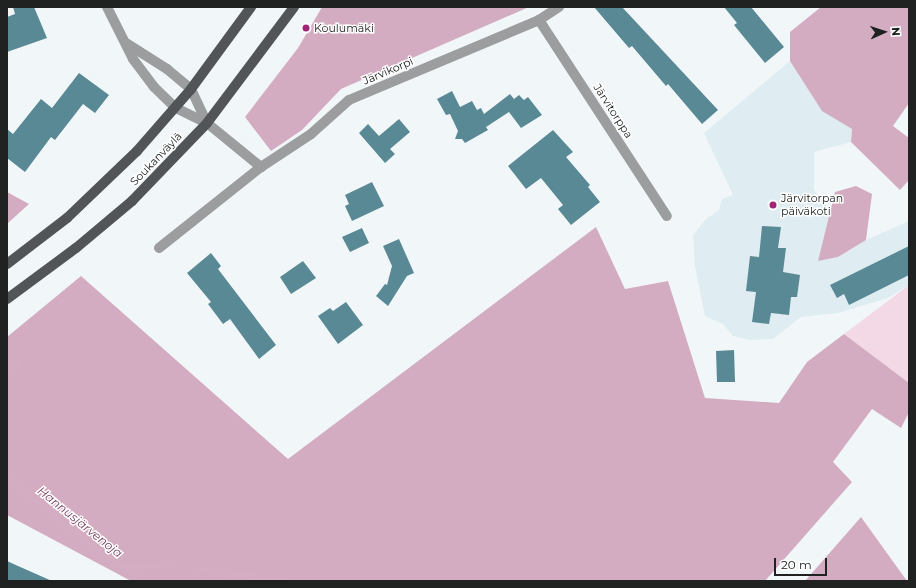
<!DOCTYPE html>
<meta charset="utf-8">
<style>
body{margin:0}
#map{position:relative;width:916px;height:588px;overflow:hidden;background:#f1f7f9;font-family:Montserrat,sans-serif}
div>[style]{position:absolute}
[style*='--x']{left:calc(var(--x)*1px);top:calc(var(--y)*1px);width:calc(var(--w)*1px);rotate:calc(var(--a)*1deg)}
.built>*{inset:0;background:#dfedf2}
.green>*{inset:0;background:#f3d8e6}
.forest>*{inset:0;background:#d4acc1}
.stream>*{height:5.5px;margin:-2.75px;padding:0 2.75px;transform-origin:2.75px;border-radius:2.75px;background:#d5adc2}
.building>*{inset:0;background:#5a8996}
.street>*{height:10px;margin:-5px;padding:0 5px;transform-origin:5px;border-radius:5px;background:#9b9d9e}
.primary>*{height:10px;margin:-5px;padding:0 5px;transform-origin:5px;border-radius:5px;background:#515557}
.dots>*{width:11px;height:11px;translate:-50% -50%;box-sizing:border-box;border:2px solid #fff;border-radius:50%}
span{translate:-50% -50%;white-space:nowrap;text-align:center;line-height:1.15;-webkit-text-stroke:3px #fff;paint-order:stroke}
.poi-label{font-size:11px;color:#202222}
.left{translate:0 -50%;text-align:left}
.street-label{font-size:11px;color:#202222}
.water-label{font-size:12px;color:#784261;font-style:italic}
.frame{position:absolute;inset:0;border:8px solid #202222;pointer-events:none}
.north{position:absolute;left:864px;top:12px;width:40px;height:40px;-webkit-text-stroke:3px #fff;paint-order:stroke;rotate:87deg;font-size:11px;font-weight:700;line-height:16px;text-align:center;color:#202222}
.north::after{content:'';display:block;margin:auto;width:14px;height:18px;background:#202222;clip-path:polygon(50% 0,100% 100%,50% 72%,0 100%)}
.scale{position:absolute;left:774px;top:558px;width:53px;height:18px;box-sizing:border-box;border:2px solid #202222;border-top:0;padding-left:5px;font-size:12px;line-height:14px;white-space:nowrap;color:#202222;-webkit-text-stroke:3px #fff;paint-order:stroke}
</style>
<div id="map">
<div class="built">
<i style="clip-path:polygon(790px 61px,809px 75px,852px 129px,851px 142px,814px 152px,814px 190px,831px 211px,818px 261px,838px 257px,866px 240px,909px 221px,909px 285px,888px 298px,838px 313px,801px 317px,773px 339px,750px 340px,733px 336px,723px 324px,705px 316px,695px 267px,693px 235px,706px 219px,719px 210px,722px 199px,733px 195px,704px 133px)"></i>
</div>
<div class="green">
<i style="clip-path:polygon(909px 285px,909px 383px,844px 334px)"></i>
</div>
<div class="forest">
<i style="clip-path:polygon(322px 7px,529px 7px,341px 89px,302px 130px,271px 151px,245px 117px,298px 48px)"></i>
<i style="clip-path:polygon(821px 7px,909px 7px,909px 103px,893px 126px,909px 138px,909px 180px,900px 190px,851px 142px,852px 129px,822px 111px,790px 61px,790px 32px)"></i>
<i style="clip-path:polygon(856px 186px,872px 194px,866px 240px,838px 257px,818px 261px,835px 192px)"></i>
<i style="clip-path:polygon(7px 192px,29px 204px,7px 224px)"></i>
<i style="clip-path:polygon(596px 227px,625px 289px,668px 281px,705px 398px,779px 403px,807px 362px,844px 334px,909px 383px,909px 412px,901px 428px,872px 409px,833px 462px,852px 482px,765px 581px,131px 581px,7px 515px,7px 337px,81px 276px,288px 459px)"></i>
<i style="clip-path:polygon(861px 517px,907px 581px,805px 581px)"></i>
</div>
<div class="stream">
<i style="--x:7;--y:373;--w:14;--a:-39"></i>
<i style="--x:7;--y:477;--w:145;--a:38.8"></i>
<i style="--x:120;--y:568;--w:48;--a:-3.6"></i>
<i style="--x:198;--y:569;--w:89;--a:7.8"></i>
</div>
<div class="building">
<i style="clip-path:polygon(13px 7px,34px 7px,47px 38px,7px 52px,7px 17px,15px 14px)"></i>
<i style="clip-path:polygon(594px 7px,622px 7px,718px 110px,702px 124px,668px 84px,666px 86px,632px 46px,629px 48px)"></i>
<i style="clip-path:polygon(724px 7px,751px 7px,784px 47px,765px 63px,734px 25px,737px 23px)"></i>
<i style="clip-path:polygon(79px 73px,109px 95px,95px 113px,83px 104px,55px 140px,51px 137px,25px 172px,7px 158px,7px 129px,13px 134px,41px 99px,52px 108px)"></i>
<i style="clip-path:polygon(452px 91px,460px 107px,472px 101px,477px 110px,481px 108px,484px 114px,510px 94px,514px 99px,519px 95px,524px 100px,528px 97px,542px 115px,521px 128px,509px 112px,486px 127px,488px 130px,465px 143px,462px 139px,455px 139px,458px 131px,450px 114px,446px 115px,437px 99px)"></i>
<i style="clip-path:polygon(399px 119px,410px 132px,390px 149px,395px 154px,385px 163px,359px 133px,368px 124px,379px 136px)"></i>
<i style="clip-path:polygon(553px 130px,573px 152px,566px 157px,590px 185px,588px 187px,600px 202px,571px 225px,558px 209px,563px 205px,541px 178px,526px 189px,508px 166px)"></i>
<i style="clip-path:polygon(372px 182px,384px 206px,352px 221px,345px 206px,349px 204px,345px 195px)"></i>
<i style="clip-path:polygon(762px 226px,781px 227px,778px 248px,786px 248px,783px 272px,800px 275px,797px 297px,791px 297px,789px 315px,771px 313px,769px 324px,752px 322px,756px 292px,746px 291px,750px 256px,759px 257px)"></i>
<i style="clip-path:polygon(362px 228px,369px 243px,350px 252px,342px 237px)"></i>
<i style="clip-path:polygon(399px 239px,414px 273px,407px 276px,388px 306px,376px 296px,385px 284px,387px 285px,392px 266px,383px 246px)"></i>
<i style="clip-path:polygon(909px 246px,909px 275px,849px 305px,844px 294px,837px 298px,830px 285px)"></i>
<i style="clip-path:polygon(211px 253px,221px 266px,218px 269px,276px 345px,259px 359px,230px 319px,223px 324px,208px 304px,211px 302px,187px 273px)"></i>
<i style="clip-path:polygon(303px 261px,316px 278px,291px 294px,280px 277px)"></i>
<i style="clip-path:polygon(346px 302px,363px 325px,338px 344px,318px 316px,330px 308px,333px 311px)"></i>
<i style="clip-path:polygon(734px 350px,735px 382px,717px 382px,716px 351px)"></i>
<i style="clip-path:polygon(7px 561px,18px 566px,52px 581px,7px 581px)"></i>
</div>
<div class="street">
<i style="--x:107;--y:7;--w:58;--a:63.4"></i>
<i style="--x:133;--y:59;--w:35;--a:53"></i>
<i style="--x:154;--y:87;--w:30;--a:44"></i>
<i style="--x:176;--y:108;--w:34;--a:26"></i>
<i style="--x:207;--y:123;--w:70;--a:39.2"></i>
<i style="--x:261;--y:167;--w:60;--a:-33.4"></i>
<i style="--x:311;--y:134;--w:51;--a:-41.8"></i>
<i style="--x:349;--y:100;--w:206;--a:-22.8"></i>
<i style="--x:539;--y:20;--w:24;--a:-33"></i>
<i style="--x:539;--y:20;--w:234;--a:56.9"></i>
<i style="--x:126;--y:43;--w:49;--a:32.4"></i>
<i style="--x:167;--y:69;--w:31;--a:40"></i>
<i style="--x:191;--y:89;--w:38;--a:65"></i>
<i style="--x:159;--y:248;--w:130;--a:-38.5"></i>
</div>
<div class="primary">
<i style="--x:7;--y:264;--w:76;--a:-37.5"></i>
<i style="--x:67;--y:218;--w:97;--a:-43.7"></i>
<i style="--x:137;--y:151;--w:82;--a:-48.9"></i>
<i style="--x:191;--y:89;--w:102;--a:-53.8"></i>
<i style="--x:7;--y:299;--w:86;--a:-36.5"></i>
<i style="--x:76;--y:248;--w:73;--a:-40"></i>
<i style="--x:132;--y:201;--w:108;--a:-46.1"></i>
<i style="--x:207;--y:123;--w:145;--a:-53.1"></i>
</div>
<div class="dots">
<i style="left:306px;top:28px;background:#a22477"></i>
<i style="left:773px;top:205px;background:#a22477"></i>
</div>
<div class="poi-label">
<span class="left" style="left:314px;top:28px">Koulumäki</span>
<span class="left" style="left:781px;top:205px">Järvitorpan<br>päiväkoti</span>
</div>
<div class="street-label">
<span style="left:388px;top:71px;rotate:-23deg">Järvikorpi</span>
<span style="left:613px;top:111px;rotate:57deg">Järvitorppa</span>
<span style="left:156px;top:159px;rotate:-46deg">Soukanväylä</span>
</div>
<div class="water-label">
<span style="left:80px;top:522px;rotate:39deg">Hannusjärvenoja</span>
</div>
<div class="frame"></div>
<div class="north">N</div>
<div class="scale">20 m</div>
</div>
